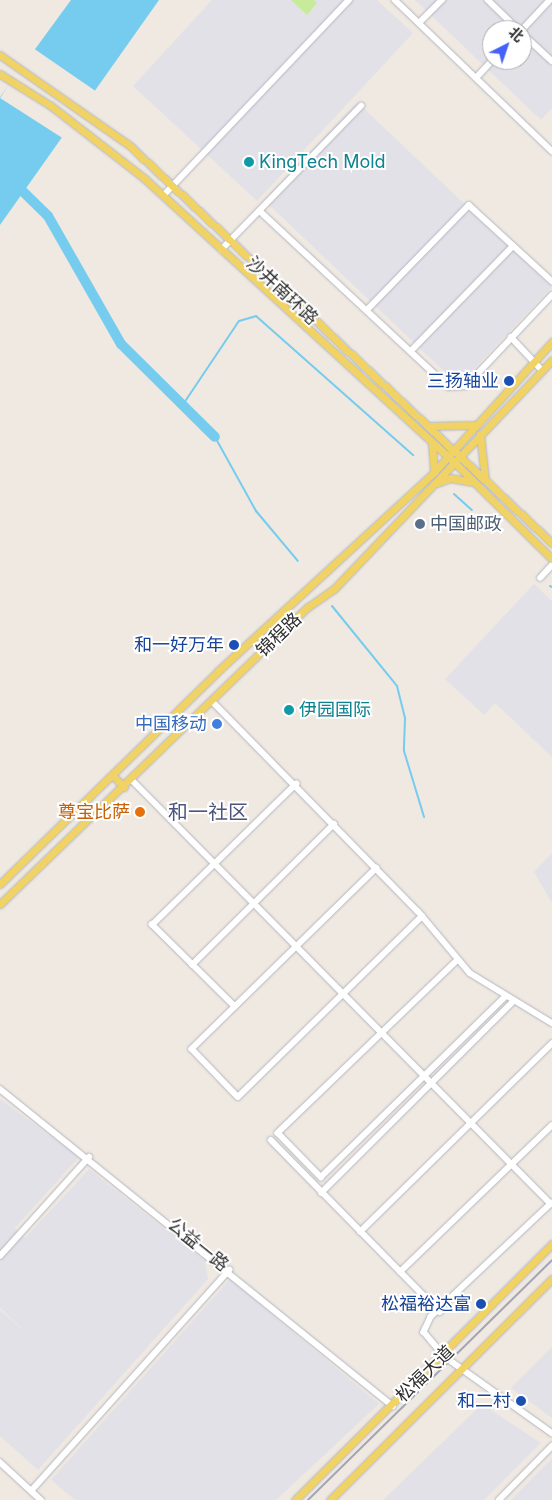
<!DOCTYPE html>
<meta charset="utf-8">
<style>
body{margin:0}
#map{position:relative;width:552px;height:1500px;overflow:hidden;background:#efe9e1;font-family:Inter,"Noto Sans SC",sans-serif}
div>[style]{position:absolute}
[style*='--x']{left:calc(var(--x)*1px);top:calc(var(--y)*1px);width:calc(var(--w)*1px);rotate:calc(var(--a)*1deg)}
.industrial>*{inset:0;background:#e3e1e8}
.pitch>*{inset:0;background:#c7eb9a}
.water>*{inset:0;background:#76ccee}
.pier>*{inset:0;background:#efe9e1}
.stream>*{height:2px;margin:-1px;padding:0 1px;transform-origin:1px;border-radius:1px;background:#76ccee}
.river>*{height:10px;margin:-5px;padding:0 5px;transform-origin:5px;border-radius:5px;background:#76ccee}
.roads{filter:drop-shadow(0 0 1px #b4b6c1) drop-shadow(0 0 1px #b4b6c1)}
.minor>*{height:5.5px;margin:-2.75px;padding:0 2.75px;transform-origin:2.75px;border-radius:2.75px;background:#fff}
.major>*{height:7px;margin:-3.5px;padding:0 3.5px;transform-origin:3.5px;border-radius:3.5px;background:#f0d364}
.rail>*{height:2px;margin:-1px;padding:0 1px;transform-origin:1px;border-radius:1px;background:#a3a5b7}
.dots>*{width:14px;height:14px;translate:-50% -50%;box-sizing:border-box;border:2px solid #fff;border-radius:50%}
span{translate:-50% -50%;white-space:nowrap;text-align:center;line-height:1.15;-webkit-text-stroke:4px #fff;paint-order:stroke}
.culture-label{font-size:18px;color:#0d838f}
.left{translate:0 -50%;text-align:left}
.street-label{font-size:18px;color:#2e2e2e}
.transit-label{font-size:18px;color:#164399}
.right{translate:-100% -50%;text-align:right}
.service-label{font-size:18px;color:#4e5e75}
.shop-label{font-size:18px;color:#366cbe}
.food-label{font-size:18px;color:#c56008}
.quarter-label{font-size:20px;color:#4d557f}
.north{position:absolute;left:482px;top:20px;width:50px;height:50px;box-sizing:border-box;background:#fff;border:1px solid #ababab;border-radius:50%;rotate:41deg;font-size:14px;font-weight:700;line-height:20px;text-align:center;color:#2e2e2e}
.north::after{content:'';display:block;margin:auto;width:18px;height:22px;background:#4461f9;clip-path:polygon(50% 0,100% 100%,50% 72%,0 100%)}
</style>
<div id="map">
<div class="industrial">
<i style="clip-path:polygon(212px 0,377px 0,413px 33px,257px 201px,133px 86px)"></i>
<i style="clip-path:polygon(evenodd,415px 0,552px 0,552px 108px,541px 120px,415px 0,492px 30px,522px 30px,522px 60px,492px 60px,492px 30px)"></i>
<i style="clip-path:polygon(357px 102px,552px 287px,466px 377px,453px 380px,264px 200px)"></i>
<i style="clip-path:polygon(534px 584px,552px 601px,552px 757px,495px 703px,484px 715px,445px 679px)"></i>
<i style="clip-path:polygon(552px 853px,552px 903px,534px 872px)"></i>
<i style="clip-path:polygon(0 1099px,79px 1157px,15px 1228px,25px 1238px,89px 1169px,205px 1261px,208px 1279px,38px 1470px,0 1436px,0 1310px,30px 1336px,0 1308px)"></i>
<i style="clip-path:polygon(230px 1279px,379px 1404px,276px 1500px,75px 1500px,51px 1480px)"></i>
<i style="clip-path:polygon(552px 1347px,552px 1418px,511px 1388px)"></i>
<i style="clip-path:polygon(482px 1404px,541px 1443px,484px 1500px,383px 1500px)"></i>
<i style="clip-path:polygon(552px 1458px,552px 1500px,511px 1500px)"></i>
</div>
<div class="pitch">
<i style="clip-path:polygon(291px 0,314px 0,317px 3px,307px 15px)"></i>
</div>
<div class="water">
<i style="clip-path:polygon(71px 0,159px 0,0 225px,0 97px)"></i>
</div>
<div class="pier">
<i style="clip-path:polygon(33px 48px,97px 92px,64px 139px,0 98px)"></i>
</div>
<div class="stream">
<i style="--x:182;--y:406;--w:102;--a:-56.2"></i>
<i style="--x:239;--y:321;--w:18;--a:-16"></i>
<i style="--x:256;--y:316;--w:210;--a:41.5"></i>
<i style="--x:215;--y:437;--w:85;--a:61"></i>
<i style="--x:256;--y:511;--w:65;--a:50"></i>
<i style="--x:454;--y:494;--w:24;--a:42"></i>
<i style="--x:550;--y:586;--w:2;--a:27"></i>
<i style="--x:332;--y:606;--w:103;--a:50.9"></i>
<i style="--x:397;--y:686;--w:33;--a:76"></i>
<i style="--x:405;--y:718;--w:33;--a:92"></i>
<i style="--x:404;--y:751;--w:69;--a:73.1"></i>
</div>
<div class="river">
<i style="--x:0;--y:169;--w:67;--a:44.4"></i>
<i style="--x:48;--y:216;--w:147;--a:60.3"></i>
<i style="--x:121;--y:344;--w:132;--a:44.7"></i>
</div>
<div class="roads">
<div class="minor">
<i style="--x:395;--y:0;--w:218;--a:43.9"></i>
<i style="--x:488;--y:0;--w:43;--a:44.1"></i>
<i style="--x:419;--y:23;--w:33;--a:-45"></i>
<i style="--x:522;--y:30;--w:41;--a:-47"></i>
<i style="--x:522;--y:33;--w:41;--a:43"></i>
<i style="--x:476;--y:78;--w:25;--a:-47"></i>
<i style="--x:164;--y:195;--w:269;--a:-46.5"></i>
<i style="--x:260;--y:211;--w:258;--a:43"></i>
<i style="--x:449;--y:387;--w:17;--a:-3"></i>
<i style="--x:466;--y:386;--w:125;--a:-46.6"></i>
<i style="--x:221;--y:250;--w:201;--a:-45.8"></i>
<i style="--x:367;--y:310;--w:146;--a:-45.8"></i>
<i style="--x:469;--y:205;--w:113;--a:42.5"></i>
<i style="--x:511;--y:337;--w:45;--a:46.8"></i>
<i style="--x:411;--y:351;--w:146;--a:-45.8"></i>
<i style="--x:540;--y:578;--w:18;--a:-47"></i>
<i style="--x:212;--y:701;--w:294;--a:45.6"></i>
<i style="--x:418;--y:911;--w:81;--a:50"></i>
<i style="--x:470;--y:973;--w:96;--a:31.4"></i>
<i style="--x:132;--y:780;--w:596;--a:45.34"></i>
<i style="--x:377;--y:868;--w:259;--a:135.6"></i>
<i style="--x:192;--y:1049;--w:66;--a:46.2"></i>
<i style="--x:238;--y:1097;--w:258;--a:-44.5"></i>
<i style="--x:458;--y:960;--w:250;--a:136.1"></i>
<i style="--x:278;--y:1133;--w:62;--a:45.7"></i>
<i style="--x:321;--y:1177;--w:257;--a:-44.4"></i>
<i style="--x:192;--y:965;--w:200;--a:-44.8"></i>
<i style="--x:235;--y:1007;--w:117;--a:-135.3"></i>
<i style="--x:152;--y:925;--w:202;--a:-44.4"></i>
<i style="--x:0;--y:1089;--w:505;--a:38.89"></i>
<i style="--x:271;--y:1140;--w:241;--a:45.5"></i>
<i style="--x:321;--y:1193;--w:271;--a:-44.9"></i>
<i style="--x:552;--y:1203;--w:166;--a:136.7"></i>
<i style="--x:431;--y:1317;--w:17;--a:115"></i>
<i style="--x:424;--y:1332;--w:31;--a:50"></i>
<i style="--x:444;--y:1356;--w:133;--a:35.5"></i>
<i style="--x:360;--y:1232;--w:269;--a:-44.5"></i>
<i style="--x:0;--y:1256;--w:133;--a:-48"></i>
<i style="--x:400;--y:1272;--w:211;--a:-44"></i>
<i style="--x:0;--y:1462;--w:56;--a:42.8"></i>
<i style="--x:31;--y:1491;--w:297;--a:-48.1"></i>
<i style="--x:499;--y:1500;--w:76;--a:-45.5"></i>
</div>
<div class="major">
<i style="--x:0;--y:55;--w:157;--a:34.9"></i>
<i style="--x:129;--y:145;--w:581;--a:43.26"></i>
<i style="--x:0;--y:74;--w:60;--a:32.1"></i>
<i style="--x:51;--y:106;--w:119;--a:37.8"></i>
<i style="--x:145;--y:179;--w:419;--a:42.5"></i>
<i style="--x:454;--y:462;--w:138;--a:44.7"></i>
<i style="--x:430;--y:426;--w:43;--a:-1.3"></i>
<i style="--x:480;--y:434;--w:45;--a:83.7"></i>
<i style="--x:432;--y:443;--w:29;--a:86"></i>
<i style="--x:437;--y:483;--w:14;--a:-21"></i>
<i style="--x:450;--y:478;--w:22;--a:10"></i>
<i style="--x:112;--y:775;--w:17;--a:45"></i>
<i style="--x:0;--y:884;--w:306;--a:-44.3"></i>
<i style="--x:219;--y:670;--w:292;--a:-42.6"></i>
<i style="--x:434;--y:472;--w:176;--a:-47.8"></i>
<i style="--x:0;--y:904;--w:428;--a:-44"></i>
<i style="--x:308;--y:607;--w:32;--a:-35"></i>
<i style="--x:334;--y:589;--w:316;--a:-46.4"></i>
<i style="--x:295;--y:1500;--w:363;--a:-44.9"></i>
<i style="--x:330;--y:1500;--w:313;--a:-44.9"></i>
</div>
</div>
<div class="rail">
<i style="--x:308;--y:1500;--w:342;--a:-44.5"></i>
</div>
<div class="dots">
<i style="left:249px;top:162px;background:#0f9aa8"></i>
<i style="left:509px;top:381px;background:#1a4fb4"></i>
<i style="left:420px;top:524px;background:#5c6f8a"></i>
<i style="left:234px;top:645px;background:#1a4fb4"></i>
<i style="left:289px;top:710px;background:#0f9aa8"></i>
<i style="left:217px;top:724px;background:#3f7fe0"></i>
<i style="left:140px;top:812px;background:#e8710a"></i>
<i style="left:481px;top:1304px;background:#1a4fb4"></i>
<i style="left:521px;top:1401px;background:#1a4fb4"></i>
</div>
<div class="culture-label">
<span class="left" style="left:259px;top:162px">KingTech Mold</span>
<span class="left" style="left:299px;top:710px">伊园国际</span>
</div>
<div class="street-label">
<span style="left:282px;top:291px;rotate:43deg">沙井南环路</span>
<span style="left:279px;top:635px;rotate:-44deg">锦程路</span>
<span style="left:198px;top:1245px;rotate:39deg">公益一路</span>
<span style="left:425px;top:1374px;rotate:-44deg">松福大道</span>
</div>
<div class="transit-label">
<span class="right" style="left:499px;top:381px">三扬轴业</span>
<span class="right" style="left:224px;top:645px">和一好万年</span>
<span class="right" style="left:471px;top:1304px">松福裕达富</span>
<span class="right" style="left:511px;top:1401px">和二村</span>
</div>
<div class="service-label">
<span class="left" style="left:430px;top:524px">中国邮政</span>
</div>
<div class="shop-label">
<span class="right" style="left:207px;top:724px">中国移动</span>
</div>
<div class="food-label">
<span class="right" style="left:130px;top:812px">尊宝比萨</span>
</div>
<div class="quarter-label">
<span style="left:208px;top:812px">和一社区</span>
</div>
<div class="north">北</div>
</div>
